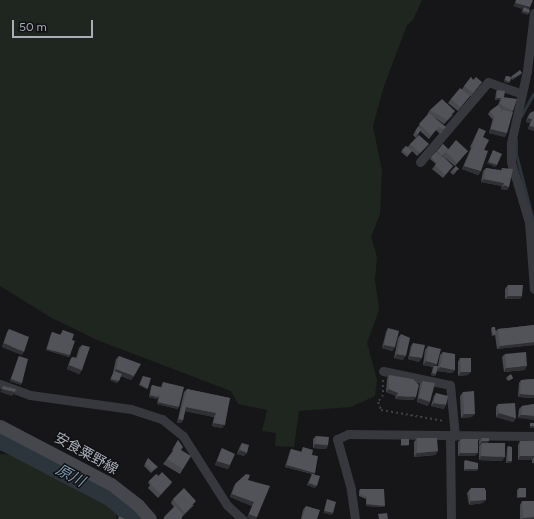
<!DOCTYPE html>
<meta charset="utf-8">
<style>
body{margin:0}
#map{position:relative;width:534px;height:519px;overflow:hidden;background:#161618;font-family:Figtree,"Noto Sans JP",sans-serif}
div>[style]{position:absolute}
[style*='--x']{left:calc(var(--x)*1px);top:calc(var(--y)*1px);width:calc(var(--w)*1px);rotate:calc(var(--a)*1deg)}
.green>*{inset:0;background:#1e261f}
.stream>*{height:3px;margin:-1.5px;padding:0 1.5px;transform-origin:1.5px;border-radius:1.5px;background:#2c353c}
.river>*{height:19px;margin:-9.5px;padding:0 9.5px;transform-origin:9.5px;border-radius:9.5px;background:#2c353c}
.path>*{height:2px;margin-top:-1px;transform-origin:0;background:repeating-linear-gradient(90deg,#3d3f44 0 2px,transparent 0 5px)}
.street>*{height:9px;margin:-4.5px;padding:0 4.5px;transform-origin:4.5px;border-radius:4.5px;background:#37383d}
.secondary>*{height:13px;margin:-6.5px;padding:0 6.5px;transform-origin:6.5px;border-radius:6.5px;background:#45474d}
.wall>*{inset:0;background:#47494d}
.shaded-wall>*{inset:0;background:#2f3033}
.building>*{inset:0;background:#525359}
span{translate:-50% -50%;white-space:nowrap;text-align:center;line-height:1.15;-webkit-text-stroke:3px #111113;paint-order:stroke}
.street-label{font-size:14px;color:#a8adb8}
.water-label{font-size:15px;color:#7f9bb3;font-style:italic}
.scale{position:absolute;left:12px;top:20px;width:81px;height:18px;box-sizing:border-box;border:2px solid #a8adb8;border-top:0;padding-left:5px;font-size:12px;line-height:14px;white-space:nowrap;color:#a8adb8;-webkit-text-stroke:3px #111113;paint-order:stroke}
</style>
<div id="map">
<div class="green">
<i style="clip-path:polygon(0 0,422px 0,413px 20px,407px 25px,384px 86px,373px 126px,382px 171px,380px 214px,371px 237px,377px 257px,375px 279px,379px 310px,367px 343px,377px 380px,375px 396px,351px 407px,299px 411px,294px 447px,275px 446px,276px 433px,262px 431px,267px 410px,238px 404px,231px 391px,97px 340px,50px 317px,0 286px)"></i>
<i style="clip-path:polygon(0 438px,15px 446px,21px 452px,0 451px)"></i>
<i style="clip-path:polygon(0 454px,21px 455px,80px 484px,118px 509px,116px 519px,0 519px)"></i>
</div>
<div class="stream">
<i style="--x:521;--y:116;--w:26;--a:-61"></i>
<i style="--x:516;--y:139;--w:15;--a:90"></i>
<i style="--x:516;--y:154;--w:72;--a:75.6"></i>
</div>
<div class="river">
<i style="--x:0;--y:439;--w:125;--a:27.6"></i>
<i style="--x:111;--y:497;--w:33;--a:41"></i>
</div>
<div class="path">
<i style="--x:383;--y:380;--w:15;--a:90"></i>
<i style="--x:383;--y:395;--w:9;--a:126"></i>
<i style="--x:378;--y:402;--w:9;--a:69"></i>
<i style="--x:381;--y:410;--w:64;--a:9.9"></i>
</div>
<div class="street">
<i style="--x:534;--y:13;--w:58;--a:96.9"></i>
<i style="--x:527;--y:71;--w:74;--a:102.5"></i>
<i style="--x:511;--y:143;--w:19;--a:90"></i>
<i style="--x:511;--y:162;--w:63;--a:73.3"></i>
<i style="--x:529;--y:222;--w:67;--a:85.7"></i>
<i style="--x:420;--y:162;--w:105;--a:-49.6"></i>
<i style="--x:488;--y:82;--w:36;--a:19"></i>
<i style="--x:383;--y:371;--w:68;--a:11.8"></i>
<i style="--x:450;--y:385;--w:51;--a:84.4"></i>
<i style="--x:0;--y:384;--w:32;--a:20"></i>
<i style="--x:30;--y:395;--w:102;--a:7.9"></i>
<i style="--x:131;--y:409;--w:33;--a:18"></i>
<i style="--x:162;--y:419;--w:27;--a:39"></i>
<i style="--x:183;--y:436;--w:82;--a:57.5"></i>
<i style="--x:227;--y:505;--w:21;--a:43"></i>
<i style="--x:450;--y:436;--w:83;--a:89.3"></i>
<i style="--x:355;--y:519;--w:30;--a:-98"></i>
<i style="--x:351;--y:489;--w:52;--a:-105.6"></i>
<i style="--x:337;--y:439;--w:12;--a:-24"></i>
<i style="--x:348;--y:434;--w:186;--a:0.6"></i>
</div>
<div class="secondary">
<i style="--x:0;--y:426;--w:125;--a:27.6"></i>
<i style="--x:111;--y:484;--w:34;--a:38"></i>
<i style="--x:138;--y:505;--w:18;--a:49"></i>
</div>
<div class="wall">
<i style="clip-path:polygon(522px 73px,520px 75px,512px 80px,511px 78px,509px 83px,504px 82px,505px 78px,506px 76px,511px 77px,512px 76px)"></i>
<i style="clip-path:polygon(471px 77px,473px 80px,482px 82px,471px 96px,470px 96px,458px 111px,448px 103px,451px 99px,462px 89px)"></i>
<i style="clip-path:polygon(497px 90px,504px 97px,513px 111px,512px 112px,505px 137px,489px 133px,493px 118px,492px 119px,488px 114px,490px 111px,498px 105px,500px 100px,495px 100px,496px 92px)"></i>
<i style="clip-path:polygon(430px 110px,453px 115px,444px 124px,434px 117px,443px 131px,440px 134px,436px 130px,429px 139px,420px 131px,416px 138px,413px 135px,417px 128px,428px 114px,428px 113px)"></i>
<i style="clip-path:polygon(530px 113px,534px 131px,528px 129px,530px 123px,526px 122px,528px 116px)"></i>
<i style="clip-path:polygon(479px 128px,483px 137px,484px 150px,481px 171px,478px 175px,462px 169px,471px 148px,470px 147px)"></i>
<i style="clip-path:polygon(410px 144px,426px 147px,417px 156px,412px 151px,407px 157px,401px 152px,406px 146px,408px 147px)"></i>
<i style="clip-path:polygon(443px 144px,448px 149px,468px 151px,455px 166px,443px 156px,445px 153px,442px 157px,453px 166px,443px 178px,432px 169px,436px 164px,430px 159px)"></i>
<i style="clip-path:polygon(486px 168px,501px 170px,502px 168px,509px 187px,507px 190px,501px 189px,502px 186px,481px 182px,483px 171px)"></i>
<i style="clip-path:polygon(453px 169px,456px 172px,453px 175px,450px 172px)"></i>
<i style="clip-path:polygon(508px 285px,522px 296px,520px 299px,505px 299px,505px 289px)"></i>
<i style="clip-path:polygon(534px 325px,534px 345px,497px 349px,495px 335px,492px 336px,491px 329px,492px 327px,496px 331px,498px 329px)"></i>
<i style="clip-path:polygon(388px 328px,395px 347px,392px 351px,382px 348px,386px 332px)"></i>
<i style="clip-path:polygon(9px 329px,22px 355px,2px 347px,7px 332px)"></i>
<i style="clip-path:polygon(63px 330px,72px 340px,70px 355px,69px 357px,46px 350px,51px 334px,52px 332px,60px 335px)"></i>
<i style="clip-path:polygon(401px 334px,403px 360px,394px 358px,398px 338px)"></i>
<i style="clip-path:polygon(413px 343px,419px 362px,408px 359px,411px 346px)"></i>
<i style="clip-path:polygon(82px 345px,82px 370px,79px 374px,67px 369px,70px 360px,72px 357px,76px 358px,79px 348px)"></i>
<i style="clip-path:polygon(428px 346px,437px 364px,436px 366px,436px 374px,435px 376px,431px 375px,433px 367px,423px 365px,425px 350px)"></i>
<i style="clip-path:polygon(443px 352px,455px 370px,452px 373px,437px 371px,440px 355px)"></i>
<i style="clip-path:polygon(505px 354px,525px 370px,504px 372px,502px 357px)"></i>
<i style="clip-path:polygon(19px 356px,21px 385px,10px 381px,18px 358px)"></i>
<i style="clip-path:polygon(119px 356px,134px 376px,131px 380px,121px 376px,117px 383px,110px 380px,113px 373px,116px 359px)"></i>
<i style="clip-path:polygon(460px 358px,468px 375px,458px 376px,458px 362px)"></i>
<i style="clip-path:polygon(389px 375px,414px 400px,395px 399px,396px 396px,386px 392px,387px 379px)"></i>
<i style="clip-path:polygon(143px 376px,148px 388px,147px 389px,139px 385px)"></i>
<i style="clip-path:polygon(508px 376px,513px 378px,512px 379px,508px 381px,506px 378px)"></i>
<i style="clip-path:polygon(534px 379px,534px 398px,518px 397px,519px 383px,521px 380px)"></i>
<i style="clip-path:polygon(423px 381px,428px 406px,417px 402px,420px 384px)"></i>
<i style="clip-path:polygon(163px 382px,178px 409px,157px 404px,159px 396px,157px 399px,149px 397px,151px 387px,152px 385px,161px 387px)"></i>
<i style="clip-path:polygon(187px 389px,230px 398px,222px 428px,212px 426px,214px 417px,185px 411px,183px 420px,181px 423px,177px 423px,184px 392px)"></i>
<i style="clip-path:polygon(463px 392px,472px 417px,461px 418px,460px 396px)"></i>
<i style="clip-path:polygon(436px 393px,444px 409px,431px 406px,434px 396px)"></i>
<i style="clip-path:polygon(498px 404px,516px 418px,513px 422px,496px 417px,496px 407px)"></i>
<i style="clip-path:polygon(534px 404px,518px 418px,519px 409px,522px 406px)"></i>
<i style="clip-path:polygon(316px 436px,328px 445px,326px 449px,313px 448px,313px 439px)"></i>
<i style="clip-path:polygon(417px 438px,438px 451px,435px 455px,414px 457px,414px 442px)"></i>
<i style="clip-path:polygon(482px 438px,488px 443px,502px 461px,479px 460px,479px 446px,480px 445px,479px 445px,479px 441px)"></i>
<i style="clip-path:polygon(461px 439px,475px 456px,458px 456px,458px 442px)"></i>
<i style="clip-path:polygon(178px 440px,181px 450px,183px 469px,180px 474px,163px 464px,173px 451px,172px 450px)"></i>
<i style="clip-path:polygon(520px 441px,534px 441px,534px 463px,532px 463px,532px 460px,518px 460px,518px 445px)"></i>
<i style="clip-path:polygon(242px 443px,244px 456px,237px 454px,240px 446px)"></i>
<i style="clip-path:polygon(508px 446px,512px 461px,510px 463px,506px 463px,507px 448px)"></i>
<i style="clip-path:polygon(303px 447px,312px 455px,315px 473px,314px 474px,315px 488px,307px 485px,312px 474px,285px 467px,290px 451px,291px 449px,301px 452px)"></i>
<i style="clip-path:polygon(222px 448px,230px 465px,228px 469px,215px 465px,220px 452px)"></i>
<i style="clip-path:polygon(148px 458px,156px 468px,151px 473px,144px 466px)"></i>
<i style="clip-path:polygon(465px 460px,478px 469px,476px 471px,464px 471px,464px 462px)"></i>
<i style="clip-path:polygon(159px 476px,172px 482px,170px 485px,158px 498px,148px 488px,150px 485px,148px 483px,149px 481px)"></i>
<i style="clip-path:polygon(248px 480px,257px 517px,256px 519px,250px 519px,247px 518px,252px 506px,230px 497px,234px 486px,236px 483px)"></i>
<i style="clip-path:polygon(471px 488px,483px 503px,469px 505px,467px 493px)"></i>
<i style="clip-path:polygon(519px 488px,526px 497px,524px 498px,517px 498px,517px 490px)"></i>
<i style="clip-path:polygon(360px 489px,384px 507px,366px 506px,366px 499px,359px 496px,359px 491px)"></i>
<i style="clip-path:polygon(173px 499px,194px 505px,183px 516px,182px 516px,181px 519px,163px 519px,174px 507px,171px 503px)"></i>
<i style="clip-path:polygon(522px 501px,534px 519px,520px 519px,520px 505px)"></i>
<i style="clip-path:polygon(306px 506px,317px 519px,301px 519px,303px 510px)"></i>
</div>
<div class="shaded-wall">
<i style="clip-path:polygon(515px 3px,530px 7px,528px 11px,524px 7px,522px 9px,513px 6px)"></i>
<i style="clip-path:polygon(522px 11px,529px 13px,528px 15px,521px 13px)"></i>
<i style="clip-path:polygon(522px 73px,520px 75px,512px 80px,513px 78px)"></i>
<i style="clip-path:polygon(505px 80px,510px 82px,509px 83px,504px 82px)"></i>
<i style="clip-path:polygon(497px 98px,501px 98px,500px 100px,495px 100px)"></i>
<i style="clip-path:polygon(529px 118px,532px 119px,530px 123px,526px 122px)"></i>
<i style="clip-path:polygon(530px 126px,534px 127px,534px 131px,528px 129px)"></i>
<i style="clip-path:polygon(491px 129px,507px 133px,505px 137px,489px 133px)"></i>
<i style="clip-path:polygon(488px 162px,497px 165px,495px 167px,486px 163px)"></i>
<i style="clip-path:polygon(464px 166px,481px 171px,478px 175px,462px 169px)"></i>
<i style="clip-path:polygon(484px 179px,504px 183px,502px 186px,481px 182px)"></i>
<i style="clip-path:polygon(504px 185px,509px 187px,507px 190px,501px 189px)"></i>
<i style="clip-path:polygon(508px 296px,522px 296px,520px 299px,505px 299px)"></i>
<i style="clip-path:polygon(534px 342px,534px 345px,497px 349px,500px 346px)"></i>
<i style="clip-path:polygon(4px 343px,24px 352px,22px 355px,2px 347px)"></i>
<i style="clip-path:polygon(384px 345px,395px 347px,392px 351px,382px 348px)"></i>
<i style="clip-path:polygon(47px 349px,70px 355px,69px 357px,46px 350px)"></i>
<i style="clip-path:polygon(397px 354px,406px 356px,403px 360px,394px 358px)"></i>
<i style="clip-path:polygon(410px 356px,422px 358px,419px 362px,408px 359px)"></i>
<i style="clip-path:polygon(426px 361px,437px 364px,435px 367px,423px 365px)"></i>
<i style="clip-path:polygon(69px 365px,82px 370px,79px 374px,67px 369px)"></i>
<i style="clip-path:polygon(527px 366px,525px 370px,504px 372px,506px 368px)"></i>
<i style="clip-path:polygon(440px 367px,455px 370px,452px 373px,437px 371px)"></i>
<i style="clip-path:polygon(116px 369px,134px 376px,131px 380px,114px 373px)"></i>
<i style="clip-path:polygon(461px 372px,471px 372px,468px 375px,458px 376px)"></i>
<i style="clip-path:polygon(433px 373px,436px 374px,435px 376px,431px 375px)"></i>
<i style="clip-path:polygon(11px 379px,22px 383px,21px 385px,10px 381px)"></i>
<i style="clip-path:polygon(111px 379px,119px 381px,117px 383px,110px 380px)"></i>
<i style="clip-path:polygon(2px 389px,15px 392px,12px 396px,0 392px)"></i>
<i style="clip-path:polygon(389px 389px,398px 393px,396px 396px,386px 392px)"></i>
<i style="clip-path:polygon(520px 394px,534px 395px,534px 398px,518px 397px)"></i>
<i style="clip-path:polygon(150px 395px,158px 397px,157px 399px,149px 397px)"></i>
<i style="clip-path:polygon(398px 396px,416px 397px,414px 400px,395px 399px)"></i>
<i style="clip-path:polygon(419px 398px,430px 402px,428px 406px,417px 402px)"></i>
<i style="clip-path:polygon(158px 402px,179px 407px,178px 409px,157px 404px)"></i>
<i style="clip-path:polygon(434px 403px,446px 405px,444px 409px,431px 406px)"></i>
<i style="clip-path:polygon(186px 407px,216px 413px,214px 417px,183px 411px)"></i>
<i style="clip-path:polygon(499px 413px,516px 418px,513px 422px,496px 417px)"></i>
<i style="clip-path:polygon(464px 414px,475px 414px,472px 417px,461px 418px)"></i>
<i style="clip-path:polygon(521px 415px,534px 416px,534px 420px,518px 418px)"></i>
<i style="clip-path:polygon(179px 419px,183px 420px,181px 423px,177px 423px)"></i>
<i style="clip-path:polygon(214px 423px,225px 425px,222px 428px,212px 426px)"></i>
<i style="clip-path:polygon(530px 426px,534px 426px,534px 428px,529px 428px)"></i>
<i style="clip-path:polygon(482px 441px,489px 441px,486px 445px,482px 443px,480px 445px,479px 445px)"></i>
<i style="clip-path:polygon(315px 444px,328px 445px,326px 449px,313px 448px)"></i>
<i style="clip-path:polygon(401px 445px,409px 445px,407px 446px,400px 446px)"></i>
<i style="clip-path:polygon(240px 450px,247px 453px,244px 456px,237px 454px)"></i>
<i style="clip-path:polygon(438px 451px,435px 455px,414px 457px,417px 453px)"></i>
<i style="clip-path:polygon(460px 453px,478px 453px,475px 456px,458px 456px)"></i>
<i style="clip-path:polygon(481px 456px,505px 457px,502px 461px,479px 460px)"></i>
<i style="clip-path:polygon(520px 456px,534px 456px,534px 457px,532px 460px,518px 460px)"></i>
<i style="clip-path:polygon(217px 461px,230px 465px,228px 469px,215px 465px)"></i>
<i style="clip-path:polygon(508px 461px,512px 461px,510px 463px,506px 463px)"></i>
<i style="clip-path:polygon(287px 465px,315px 473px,314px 474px,285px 467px)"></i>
<i style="clip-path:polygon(465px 469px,478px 469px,476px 471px,464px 471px)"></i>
<i style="clip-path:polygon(172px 482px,170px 485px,158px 498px,161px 494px)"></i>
<i style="clip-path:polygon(309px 483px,317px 486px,315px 488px,307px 485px)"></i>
<i style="clip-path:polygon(232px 494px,254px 502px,252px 506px,230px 497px)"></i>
<i style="clip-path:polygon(518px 497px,526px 497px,524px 498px,517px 498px)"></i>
<i style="clip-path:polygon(486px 500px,483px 503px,469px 505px,471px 501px)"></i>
<i style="clip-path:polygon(367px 504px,385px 506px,384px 507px,366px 506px)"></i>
<i style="clip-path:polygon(324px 511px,333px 513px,332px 515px,323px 513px)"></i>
<i style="clip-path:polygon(249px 514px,257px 517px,256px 519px,250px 519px,247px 518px)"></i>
<i style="clip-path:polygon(534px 517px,534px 519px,522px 519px,523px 518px)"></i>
</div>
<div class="building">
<i style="clip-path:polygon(516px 0,533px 0,530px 7px,515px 3px)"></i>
<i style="clip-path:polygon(524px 7px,530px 10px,529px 13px,522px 11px)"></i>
<i style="clip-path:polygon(520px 70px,522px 73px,513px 78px,512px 76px)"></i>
<i style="clip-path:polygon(506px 76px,511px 77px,510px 82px,505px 80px)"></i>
<i style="clip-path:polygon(471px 77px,473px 80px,476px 77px,482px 82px,473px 93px,464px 86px)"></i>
<i style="clip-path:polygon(460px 88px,470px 96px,460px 107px,451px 99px)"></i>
<i style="clip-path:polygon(497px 90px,505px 91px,504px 97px,502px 97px,501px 98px,497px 98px)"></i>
<i style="clip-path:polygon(502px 97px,517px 99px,513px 111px,500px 104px)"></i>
<i style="clip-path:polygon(442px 99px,455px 111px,447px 120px,430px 110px)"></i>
<i style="clip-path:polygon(498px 105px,502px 110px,494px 116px,490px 111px)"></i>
<i style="clip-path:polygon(503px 110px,513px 112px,507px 133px,491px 129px,495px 115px)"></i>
<i style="clip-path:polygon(534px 111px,534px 127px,530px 126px,532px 119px,529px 118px,530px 113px)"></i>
<i style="clip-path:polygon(429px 113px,446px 127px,443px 130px,439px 127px,431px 135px,419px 124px)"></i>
<i style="clip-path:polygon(418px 127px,421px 129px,418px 134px,415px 132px)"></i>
<i style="clip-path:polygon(479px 128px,486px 131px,483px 137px,489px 140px,484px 150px,472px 146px)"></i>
<i style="clip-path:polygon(419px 135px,429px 144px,420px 153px,410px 144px)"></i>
<i style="clip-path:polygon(456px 140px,468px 151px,457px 163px,446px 152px)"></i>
<i style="clip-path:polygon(443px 144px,448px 149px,442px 156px,437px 151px)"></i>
<i style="clip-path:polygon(406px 146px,412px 151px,408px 155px,402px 150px)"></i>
<i style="clip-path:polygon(473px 146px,488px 151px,481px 171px,464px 166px)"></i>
<i style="clip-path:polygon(493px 150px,502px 154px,497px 165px,488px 162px)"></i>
<i style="clip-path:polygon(436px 152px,442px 157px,437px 163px,431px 157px)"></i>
<i style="clip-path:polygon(443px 156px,453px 166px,445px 175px,435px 165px)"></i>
<i style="clip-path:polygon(456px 166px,459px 169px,455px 172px,453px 169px)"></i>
<i style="clip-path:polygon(486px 168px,502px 171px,502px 168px,513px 169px,509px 187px,504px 185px,504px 183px,484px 179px)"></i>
<i style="clip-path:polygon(508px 285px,523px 285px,522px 296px,508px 296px)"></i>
<i style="clip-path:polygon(534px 325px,534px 342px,500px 346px,498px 329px)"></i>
<i style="clip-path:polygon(492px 327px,495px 327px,496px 334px,493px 334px)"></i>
<i style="clip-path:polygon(388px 328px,399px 331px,395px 347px,384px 345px)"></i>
<i style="clip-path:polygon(9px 329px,29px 337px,24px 352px,4px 343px)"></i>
<i style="clip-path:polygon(63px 330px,74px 334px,72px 340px,75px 341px,70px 355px,47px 349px,52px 332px,61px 335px)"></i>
<i style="clip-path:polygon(401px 334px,410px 338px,406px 356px,397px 354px)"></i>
<i style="clip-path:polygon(413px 343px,425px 345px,422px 358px,410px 356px)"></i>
<i style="clip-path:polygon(82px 345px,90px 347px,82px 370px,69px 365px,72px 357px,77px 358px)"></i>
<i style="clip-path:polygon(428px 346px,441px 349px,437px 364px,426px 361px)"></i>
<i style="clip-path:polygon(443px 352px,455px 354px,455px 370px,440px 367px)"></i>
<i style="clip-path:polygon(526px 352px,527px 366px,506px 368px,505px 354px)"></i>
<i style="clip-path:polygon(19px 356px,28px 359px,22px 383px,11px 379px)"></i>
<i style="clip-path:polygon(119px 356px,141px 364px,134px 376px,116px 369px)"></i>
<i style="clip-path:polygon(460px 358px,471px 358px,471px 372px,461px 372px)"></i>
<i style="clip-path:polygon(434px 366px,438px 366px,436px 374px,433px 373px)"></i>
<i style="clip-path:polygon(114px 371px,122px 374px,119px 381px,111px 379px)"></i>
<i style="clip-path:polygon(511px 374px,513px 378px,510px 380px,508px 376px)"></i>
<i style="clip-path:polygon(389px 375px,413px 379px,419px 385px,416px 397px,398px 396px,398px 393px,389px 389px)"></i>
<i style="clip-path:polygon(143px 376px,151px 378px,148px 388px,140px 384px)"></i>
<i style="clip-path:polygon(534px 379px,534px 395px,520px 394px,521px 380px)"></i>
<i style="clip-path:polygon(423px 381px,435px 383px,430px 402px,419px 398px)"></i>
<i style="clip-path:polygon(163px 382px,184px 387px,179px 407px,158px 402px,160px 393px,158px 397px,150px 395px,152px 385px,162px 388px)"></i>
<i style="clip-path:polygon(3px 386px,16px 389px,15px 392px,2px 389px)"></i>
<i style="clip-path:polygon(187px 389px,230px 398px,225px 425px,214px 423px,216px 413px,186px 407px,183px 420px,179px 419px)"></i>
<i style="clip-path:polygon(474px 391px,475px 414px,464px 414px,463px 392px)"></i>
<i style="clip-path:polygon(436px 393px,448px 396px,446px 405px,434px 403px)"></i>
<i style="clip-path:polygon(515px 403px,516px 418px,499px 413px,498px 404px)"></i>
<i style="clip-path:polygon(534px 404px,534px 416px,521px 415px,522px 406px)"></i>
<i style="clip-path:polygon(530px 423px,534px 423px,534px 426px,530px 426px)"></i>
<i style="clip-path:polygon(316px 436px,329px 437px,328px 445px,315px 444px)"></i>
<i style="clip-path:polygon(417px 438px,437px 438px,438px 451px,417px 453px)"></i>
<i style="clip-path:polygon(482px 438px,489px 438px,489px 441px,482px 441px)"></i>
<i style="clip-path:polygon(401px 439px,409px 439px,409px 445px,401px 445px)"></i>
<i style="clip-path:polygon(461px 439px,478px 439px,478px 453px,460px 453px)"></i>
<i style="clip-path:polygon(178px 440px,183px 447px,181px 450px,176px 447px,174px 449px,173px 449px)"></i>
<i style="clip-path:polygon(520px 441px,534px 441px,534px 456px,520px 456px)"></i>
<i style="clip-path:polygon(242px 443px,249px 445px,247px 453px,240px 450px)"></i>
<i style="clip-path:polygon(482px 443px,505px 443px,505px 457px,481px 456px)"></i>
<i style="clip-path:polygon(508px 446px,512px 447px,512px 461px,508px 461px)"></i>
<i style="clip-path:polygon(176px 447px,191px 456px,183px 469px,167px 459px)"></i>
<i style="clip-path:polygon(303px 447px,313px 450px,312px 455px,318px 456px,315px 473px,287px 465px,291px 449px,302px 452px)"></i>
<i style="clip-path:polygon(222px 448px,235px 454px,230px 465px,217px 461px)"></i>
<i style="clip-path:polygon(148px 458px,158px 467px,152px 471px,145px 464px)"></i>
<i style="clip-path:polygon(465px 460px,478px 463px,478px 469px,465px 469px)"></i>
<i style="clip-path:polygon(162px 472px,172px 482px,161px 494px,151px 485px)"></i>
<i style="clip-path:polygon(156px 474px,159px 476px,152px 484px,149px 481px)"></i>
<i style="clip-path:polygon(246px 474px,250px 475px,248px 480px,270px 486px,257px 517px,249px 514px,254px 502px,232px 494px,236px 483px)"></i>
<i style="clip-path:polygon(312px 474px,320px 476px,317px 486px,309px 483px)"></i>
<i style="clip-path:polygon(184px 488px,196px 501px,185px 513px,173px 499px)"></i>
<i style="clip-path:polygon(471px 488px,485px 488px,485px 490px,471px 490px)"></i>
<i style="clip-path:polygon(519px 488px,526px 488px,526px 497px,518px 497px)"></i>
<i style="clip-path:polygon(360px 489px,384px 489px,385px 506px,367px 504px,367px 497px,360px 494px)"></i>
<i style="clip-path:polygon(469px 490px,486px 490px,486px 500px,471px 501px)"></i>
<i style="clip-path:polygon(327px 499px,336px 502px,333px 513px,324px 511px)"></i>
<i style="clip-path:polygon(522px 501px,534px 501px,534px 517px,523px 518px)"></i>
<i style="clip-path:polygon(175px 506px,183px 514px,182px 518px,181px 519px,165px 519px,164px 517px)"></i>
<i style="clip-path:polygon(306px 506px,320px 510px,317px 519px,302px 519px)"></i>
<i style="clip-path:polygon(387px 513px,388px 519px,379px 519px,378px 514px)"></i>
<i style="clip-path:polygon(119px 516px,125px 519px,118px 519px)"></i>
</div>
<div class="street-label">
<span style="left:86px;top:454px;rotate:29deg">安食粟野線</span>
</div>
<div class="water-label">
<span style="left:70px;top:476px;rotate:28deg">原川</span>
</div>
<div class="scale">50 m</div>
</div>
